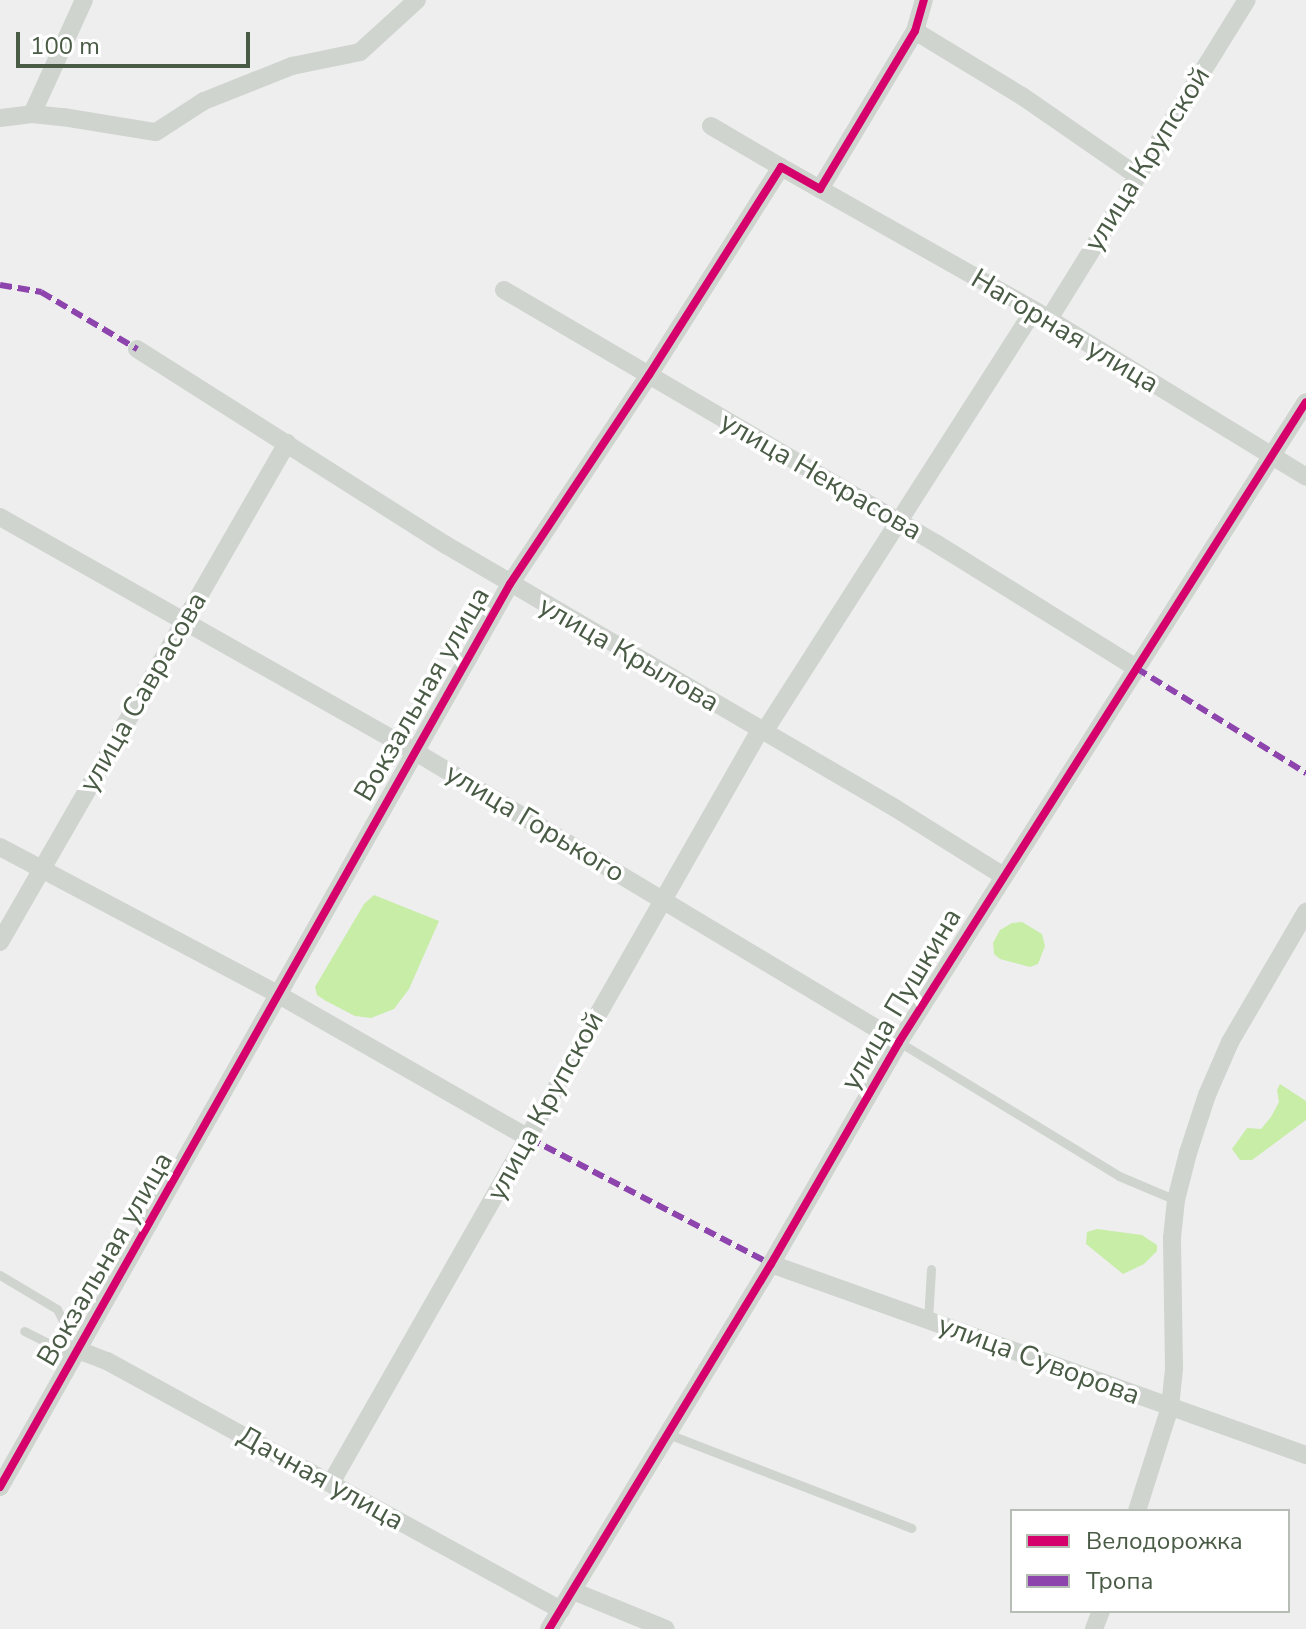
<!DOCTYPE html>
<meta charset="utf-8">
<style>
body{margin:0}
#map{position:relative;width:1306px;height:1629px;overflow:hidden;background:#eeeeef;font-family:"Nunito Sans",sans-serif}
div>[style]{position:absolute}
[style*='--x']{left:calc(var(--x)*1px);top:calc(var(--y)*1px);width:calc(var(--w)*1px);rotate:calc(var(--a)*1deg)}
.water>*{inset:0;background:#c7eda6}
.lane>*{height:9px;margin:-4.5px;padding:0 4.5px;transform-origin:4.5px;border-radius:4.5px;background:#cfd4cf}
.street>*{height:18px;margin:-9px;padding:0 9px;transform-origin:9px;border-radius:9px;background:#cfd4cf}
.quiet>*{height:6px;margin-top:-3px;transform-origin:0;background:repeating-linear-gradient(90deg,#8e44ad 0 12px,transparent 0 18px)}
.cycleway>*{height:8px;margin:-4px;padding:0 4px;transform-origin:4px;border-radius:4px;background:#d6006c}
span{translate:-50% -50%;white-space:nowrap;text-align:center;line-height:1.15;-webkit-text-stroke:7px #fff;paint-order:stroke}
.street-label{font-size:28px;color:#495b45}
.legend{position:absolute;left:1010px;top:1509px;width:280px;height:104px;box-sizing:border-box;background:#fff;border:2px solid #b6bdb5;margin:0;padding:10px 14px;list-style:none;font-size:24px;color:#495b45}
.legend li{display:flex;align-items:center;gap:16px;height:40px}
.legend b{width:40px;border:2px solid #b6bdb5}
.scale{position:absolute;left:16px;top:32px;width:234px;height:36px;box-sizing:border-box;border:4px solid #495b45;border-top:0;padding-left:10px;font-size:24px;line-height:28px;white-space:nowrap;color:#495b45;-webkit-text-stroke:6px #fff;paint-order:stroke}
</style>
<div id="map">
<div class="water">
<i style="clip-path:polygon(374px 895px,439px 921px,409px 989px,394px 1009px,371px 1018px,355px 1016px,326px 1001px,317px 995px,315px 987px,364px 904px)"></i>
<i style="clip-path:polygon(1022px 922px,1042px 934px,1045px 946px,1038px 964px,1030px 967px,1000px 959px,994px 954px,993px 943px,1000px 930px,1012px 923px)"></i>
<i style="clip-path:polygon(1280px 1084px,1306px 1101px,1306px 1120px,1252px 1160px,1240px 1160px,1232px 1149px,1247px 1128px,1261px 1129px,1271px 1117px,1279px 1102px,1277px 1090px)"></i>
<i style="clip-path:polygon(1097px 1229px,1142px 1235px,1157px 1245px,1157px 1251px,1144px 1264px,1123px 1274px,1086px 1244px,1087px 1232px)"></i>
</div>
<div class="lane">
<i style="--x:899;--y:1042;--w:258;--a:31.3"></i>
<i style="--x:1119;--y:1176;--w:62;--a:22.8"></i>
<i style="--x:0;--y:1275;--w:66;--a:30.8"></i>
<i style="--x:57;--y:1309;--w:46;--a:62.9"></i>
<i style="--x:78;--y:1350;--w:10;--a:163"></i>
<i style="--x:68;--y:1353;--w:49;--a:-153.4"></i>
<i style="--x:928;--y:1320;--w:51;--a:-86.6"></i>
<i style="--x:668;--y:1434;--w:261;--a:21.1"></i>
</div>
<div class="street">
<i style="--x:915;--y:31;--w:125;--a:31.3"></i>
<i style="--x:1022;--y:96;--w:139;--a:34.7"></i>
<i style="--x:32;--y:114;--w:125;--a:-65.5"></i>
<i style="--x:0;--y:118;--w:32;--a:-7"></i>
<i style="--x:32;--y:114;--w:31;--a:6"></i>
<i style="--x:63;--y:117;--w:94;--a:9.2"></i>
<i style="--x:156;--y:132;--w:57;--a:-32.9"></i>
<i style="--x:204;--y:101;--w:95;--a:-21.7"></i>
<i style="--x:292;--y:66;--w:69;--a:-11.6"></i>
<i style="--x:360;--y:52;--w:77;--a:-42.4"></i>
<i style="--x:711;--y:126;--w:81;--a:30.4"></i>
<i style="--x:820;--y:189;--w:246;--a:29.5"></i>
<i style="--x:1034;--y:310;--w:319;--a:31.5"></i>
<i style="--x:504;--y:290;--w:502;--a:30.4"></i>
<i style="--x:937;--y:544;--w:234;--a:31.9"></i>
<i style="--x:1049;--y:319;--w:375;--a:-58.2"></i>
<i style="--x:137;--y:349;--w:366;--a:32.4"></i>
<i style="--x:446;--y:545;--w:520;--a:30.36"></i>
<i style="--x:895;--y:808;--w:126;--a:32.1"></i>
<i style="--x:0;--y:517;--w:476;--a:29.5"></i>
<i style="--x:414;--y:751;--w:566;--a:30.96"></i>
<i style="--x:764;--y:732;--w:501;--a:-57.39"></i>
<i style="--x:0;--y:847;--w:316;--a:27.9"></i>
<i style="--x:279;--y:995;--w:288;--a:29.8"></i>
<i style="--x:0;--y:942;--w:576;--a:-60.09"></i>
<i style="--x:771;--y:1264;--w:568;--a:19.65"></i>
<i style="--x:78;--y:1350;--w:31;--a:21"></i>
<i style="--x:107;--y:1361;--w:518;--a:28.74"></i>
<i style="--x:331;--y:1483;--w:867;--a:-60.33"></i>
<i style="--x:0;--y:1487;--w:1037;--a:-60.54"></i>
<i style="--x:510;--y:584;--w:251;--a:-56.4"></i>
<i style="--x:649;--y:375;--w:246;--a:-57.6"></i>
<i style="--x:781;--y:167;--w:45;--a:29.4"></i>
<i style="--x:820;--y:189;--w:184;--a:-59"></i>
<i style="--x:915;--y:31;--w:32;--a:-74"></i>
<i style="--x:1137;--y:1511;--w:109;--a:-72.4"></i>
<i style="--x:1170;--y:1407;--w:39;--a:-84"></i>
<i style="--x:1174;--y:1368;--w:130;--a:-90.9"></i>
<i style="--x:1172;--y:1238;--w:38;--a:-84"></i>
<i style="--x:1176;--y:1200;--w:49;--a:-75.7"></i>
<i style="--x:1188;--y:1153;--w:61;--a:-71.9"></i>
<i style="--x:1207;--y:1095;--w:58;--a:-66.5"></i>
<i style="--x:1230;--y:1042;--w:151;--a:-59.7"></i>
<i style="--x:573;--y:1591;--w:100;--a:22.2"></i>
<i style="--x:549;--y:1629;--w:427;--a:-58.7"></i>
<i style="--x:771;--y:1264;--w:256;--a:-60"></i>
<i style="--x:899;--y:1042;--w:758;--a:-57.55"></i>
<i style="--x:1094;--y:1629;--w:19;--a:-69"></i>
</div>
<div class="quiet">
<i style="--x:0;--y:285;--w:42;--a:9.7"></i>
<i style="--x:41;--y:292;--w:112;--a:30.7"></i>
<i style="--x:1136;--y:668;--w:200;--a:31.7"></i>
<i style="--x:529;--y:1138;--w:273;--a:27.5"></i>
</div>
<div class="cycleway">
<i style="--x:0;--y:1487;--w:1037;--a:-60.54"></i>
<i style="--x:510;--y:584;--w:251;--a:-56.4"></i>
<i style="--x:649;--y:375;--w:246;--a:-57.6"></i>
<i style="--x:781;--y:167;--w:45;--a:29.4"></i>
<i style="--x:820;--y:189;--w:184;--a:-59"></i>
<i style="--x:915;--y:31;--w:32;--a:-74"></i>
<i style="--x:549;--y:1629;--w:427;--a:-58.7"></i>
<i style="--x:771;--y:1264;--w:256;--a:-60"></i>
<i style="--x:899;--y:1042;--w:758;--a:-57.55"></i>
</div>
<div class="street-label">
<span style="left:1147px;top:159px;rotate:-58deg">улица Крупской</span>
<span style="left:1065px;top:331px;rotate:31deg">Нагорная улица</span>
<span style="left:821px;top:476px;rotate:30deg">улица Некрасова</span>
<span style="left:629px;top:654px;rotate:30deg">улица Крылова</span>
<span style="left:143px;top:692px;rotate:-60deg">улица Саврасова</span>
<span style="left:422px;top:694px;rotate:-60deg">Вокзальная улица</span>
<span style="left:535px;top:823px;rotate:31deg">улица Горького</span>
<span style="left:901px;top:999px;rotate:-59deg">улица Пушкина</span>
<span style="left:545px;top:1106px;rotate:-61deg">улица Крупской</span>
<span style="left:105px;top:1259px;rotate:-60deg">Вокзальная улица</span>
<span style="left:1039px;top:1360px;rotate:20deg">улица Суворова</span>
<span style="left:321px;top:1478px;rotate:29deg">Дачная улица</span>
</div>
<ul class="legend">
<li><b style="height:10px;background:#d6006c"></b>Велодорожка</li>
<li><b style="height:10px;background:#8e44ad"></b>Тропа</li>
</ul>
<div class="scale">100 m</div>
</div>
